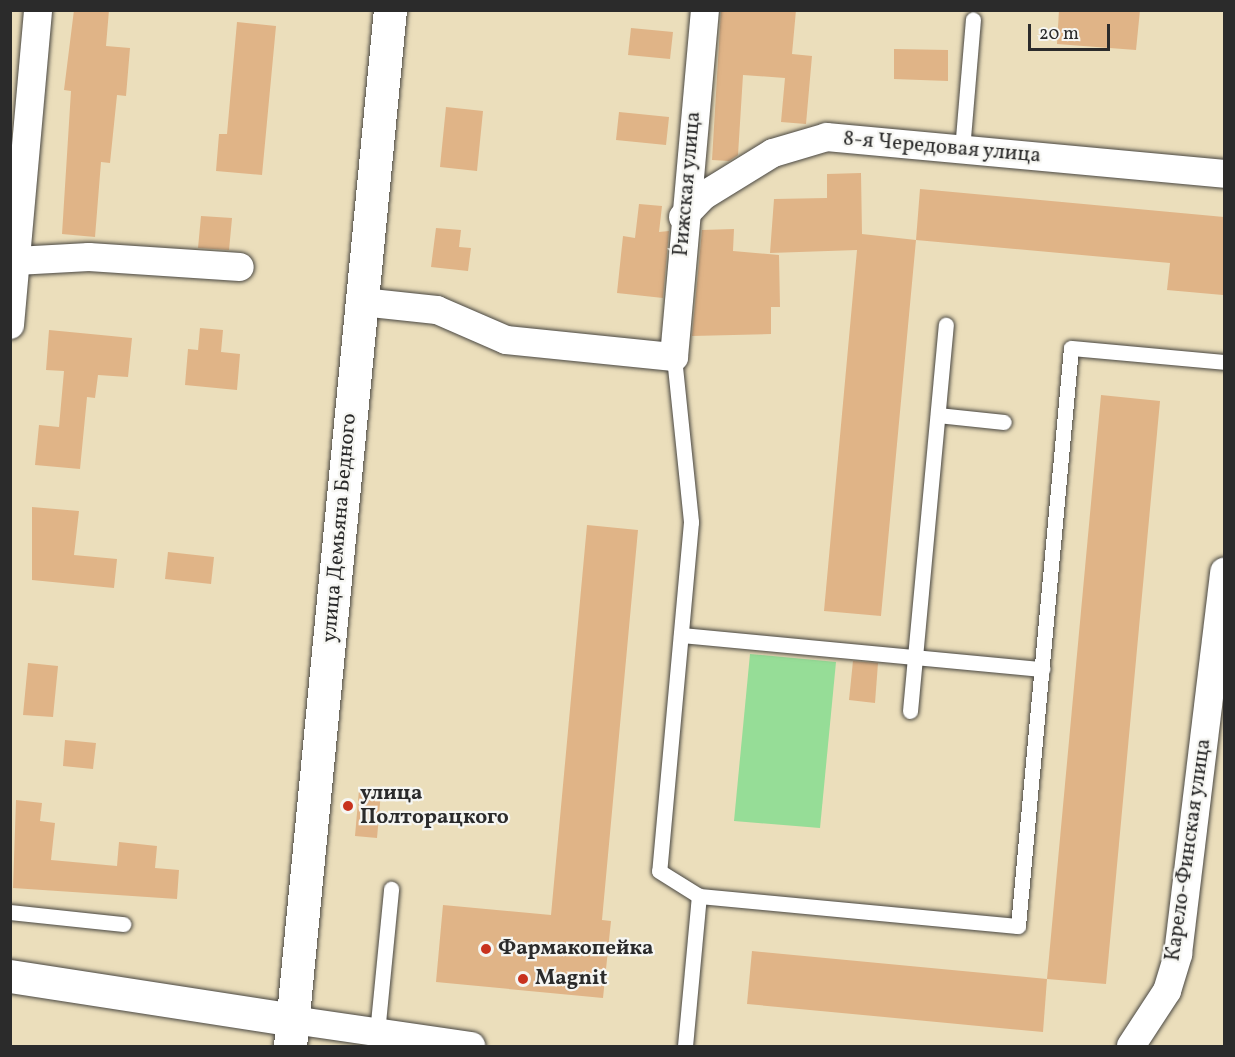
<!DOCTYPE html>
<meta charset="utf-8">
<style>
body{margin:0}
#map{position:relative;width:1235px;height:1057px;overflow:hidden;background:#ebdebb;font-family:Vollkorn,serif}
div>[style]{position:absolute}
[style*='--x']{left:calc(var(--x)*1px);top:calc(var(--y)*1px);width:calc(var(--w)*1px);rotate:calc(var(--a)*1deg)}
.green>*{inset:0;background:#96dd97}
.building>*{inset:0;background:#e0b487}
.roads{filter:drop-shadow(0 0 2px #484641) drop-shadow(0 0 2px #484641)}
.lane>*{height:15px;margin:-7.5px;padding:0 7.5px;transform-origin:7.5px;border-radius:7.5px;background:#fff}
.street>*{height:28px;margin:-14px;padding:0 14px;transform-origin:14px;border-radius:14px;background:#fff}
.secondary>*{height:33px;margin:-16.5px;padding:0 16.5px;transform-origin:16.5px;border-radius:16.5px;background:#fff}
.dots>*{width:16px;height:16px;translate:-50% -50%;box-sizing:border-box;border:3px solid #f6f6f2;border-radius:50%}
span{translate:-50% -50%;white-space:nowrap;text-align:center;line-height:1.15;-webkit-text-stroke:4.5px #f6f6f2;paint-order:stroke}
.street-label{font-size:21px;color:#2b2b2b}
.poi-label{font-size:21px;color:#2b2b2b;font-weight:700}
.left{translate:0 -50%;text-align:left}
.frame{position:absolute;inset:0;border:12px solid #2b2b2b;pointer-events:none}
.scale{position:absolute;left:1028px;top:24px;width:82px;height:27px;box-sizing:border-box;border:3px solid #2b2b2b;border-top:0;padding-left:8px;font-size:18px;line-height:21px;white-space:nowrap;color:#2b2b2b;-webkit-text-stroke:4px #f6f6f2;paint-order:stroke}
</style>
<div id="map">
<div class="green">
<i style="clip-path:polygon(750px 654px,836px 662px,820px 828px,734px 821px)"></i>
</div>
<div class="building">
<i style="clip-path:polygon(74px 10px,109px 10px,106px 46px,130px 48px,126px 96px,117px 95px,110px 163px,101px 162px,95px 237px,62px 234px,71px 91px,64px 90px)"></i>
<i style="clip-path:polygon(721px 10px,796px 10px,792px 54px,812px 56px,806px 124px,781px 122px,785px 78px,743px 75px,738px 155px,729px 161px,712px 160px)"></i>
<i style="clip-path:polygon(1059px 10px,1140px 10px,1136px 50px,1057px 44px)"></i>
<i style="clip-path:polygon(237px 22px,276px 26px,262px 175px,216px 171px,219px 134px,227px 134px)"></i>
<i style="clip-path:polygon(631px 28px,673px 32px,670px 59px,628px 55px)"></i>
<i style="clip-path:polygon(894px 49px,948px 50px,948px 81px,894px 79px)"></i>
<i style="clip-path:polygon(446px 107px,483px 111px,477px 171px,440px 167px)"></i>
<i style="clip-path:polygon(619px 112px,669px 117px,666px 145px,616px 140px)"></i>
<i style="clip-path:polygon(861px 173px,862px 234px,916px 240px,881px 616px,824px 611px,857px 250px,770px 253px,774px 199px,827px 198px,827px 174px)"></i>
<i style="clip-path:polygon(920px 189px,1224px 217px,1223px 295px,1167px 290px,1170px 263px,916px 240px)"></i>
<i style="clip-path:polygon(639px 204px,662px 206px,659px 232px,669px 231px,663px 298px,617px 293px,623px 236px,635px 238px)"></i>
<i style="clip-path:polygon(201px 216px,232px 218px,229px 250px,198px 248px)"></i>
<i style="clip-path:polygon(436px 228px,461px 230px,459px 247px,471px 248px,468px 271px,431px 267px)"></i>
<i style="clip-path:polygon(734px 229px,733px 251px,779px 255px,780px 307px,771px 307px,771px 334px,692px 336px,702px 230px)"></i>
<i style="clip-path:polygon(200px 328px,223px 330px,221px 352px,240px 354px,237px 390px,185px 385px,188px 349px,198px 350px)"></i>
<i style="clip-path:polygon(49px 330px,132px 338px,128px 377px,98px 375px,95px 398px,87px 397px,80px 469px,35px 465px,39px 425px,59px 427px,64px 371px,46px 370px)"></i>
<i style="clip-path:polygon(1101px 395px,1160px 401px,1106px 984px,1047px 979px)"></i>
<i style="clip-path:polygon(32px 507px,79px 511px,74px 555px,117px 559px,114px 588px,32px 580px)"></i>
<i style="clip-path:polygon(587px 525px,638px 530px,602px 920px,611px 921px,603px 998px,436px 982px,443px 905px,551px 915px)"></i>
<i style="clip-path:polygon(168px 552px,214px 557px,211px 584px,165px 579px)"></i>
<i style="clip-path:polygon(853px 661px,878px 663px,875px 703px,849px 700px)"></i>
<i style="clip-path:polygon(28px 663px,58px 666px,53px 717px,23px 715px)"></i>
<i style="clip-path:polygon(65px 740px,96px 743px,93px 769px,63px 766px)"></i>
<i style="clip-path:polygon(359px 790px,381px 792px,377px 838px,355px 836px)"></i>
<i style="clip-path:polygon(16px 800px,42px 803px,40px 821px,55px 823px,51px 860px,117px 866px,119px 842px,157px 846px,155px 868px,179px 870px,177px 899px,13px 888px)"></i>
<i style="clip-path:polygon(752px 951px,1047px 979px,1043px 1032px,747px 1004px)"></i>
</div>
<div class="roads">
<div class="lane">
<i style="--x:962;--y:150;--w:131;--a:-85.2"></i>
<i style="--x:674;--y:357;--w:166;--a:84.1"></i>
<i style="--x:691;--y:522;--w:350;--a:95.2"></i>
<i style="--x:659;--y:871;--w:47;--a:32"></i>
<i style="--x:699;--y:896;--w:320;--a:5.4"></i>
<i style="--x:1018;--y:926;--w:580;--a:-84.76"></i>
<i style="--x:1071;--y:348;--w:154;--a:5.2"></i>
<i style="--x:938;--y:415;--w:66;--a:6.1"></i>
<i style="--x:681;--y:635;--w:363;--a:5.4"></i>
<i style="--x:910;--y:711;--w:388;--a:-84.7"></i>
<i style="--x:10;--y:912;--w:114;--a:6.1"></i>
<i style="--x:377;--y:1033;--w:145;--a:-84.4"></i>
<i style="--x:685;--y:1046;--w:151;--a:-84.7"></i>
</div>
<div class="street">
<i style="--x:683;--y:217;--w:29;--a:-46"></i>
<i style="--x:703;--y:196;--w:82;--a:-31.6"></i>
<i style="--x:773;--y:153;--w:56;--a:-16.5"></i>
<i style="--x:827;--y:137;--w:399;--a:5.3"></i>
<i style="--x:16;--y:261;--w:73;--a:-3.1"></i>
<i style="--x:89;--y:257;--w:151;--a:3.8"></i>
<i style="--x:362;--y:302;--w:75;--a:6.1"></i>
<i style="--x:437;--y:310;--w:75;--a:23.5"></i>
<i style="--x:506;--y:340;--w:169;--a:5.8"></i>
<i style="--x:674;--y:357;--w:348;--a:-84.9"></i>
<i style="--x:10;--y:325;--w:316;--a:-84.9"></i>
<i style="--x:293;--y:1020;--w:180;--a:8.3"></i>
<i style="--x:1131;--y:1046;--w:66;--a:-56.8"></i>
<i style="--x:1167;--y:991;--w:39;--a:-73"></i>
<i style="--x:1178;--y:954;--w:385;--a:-83.1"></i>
</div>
<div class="secondary">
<i style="--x:10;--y:976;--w:286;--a:8.8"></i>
<i style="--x:290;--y:1046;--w:1041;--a:-84.49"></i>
</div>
</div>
<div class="dots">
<i style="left:348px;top:806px;background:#c8321e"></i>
<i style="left:486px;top:949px;background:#c8321e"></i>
<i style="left:523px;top:979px;background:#c8321e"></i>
</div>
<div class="street-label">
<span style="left:942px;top:148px;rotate:5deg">8-я Чередовая улица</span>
<span style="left:688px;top:184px;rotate:-85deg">Рижская улица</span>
<span style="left:340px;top:528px;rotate:-85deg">улица Демьяна Бедного</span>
<span style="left:1189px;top:850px;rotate:-82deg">Карело-Финская улица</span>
</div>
<div class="poi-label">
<span class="left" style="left:360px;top:806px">улица<br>Полторацкого</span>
<span class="left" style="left:498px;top:949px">Фармакопейка</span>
<span class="left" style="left:535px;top:979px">Magnit</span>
</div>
<div class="frame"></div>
<div class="scale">20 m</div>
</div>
